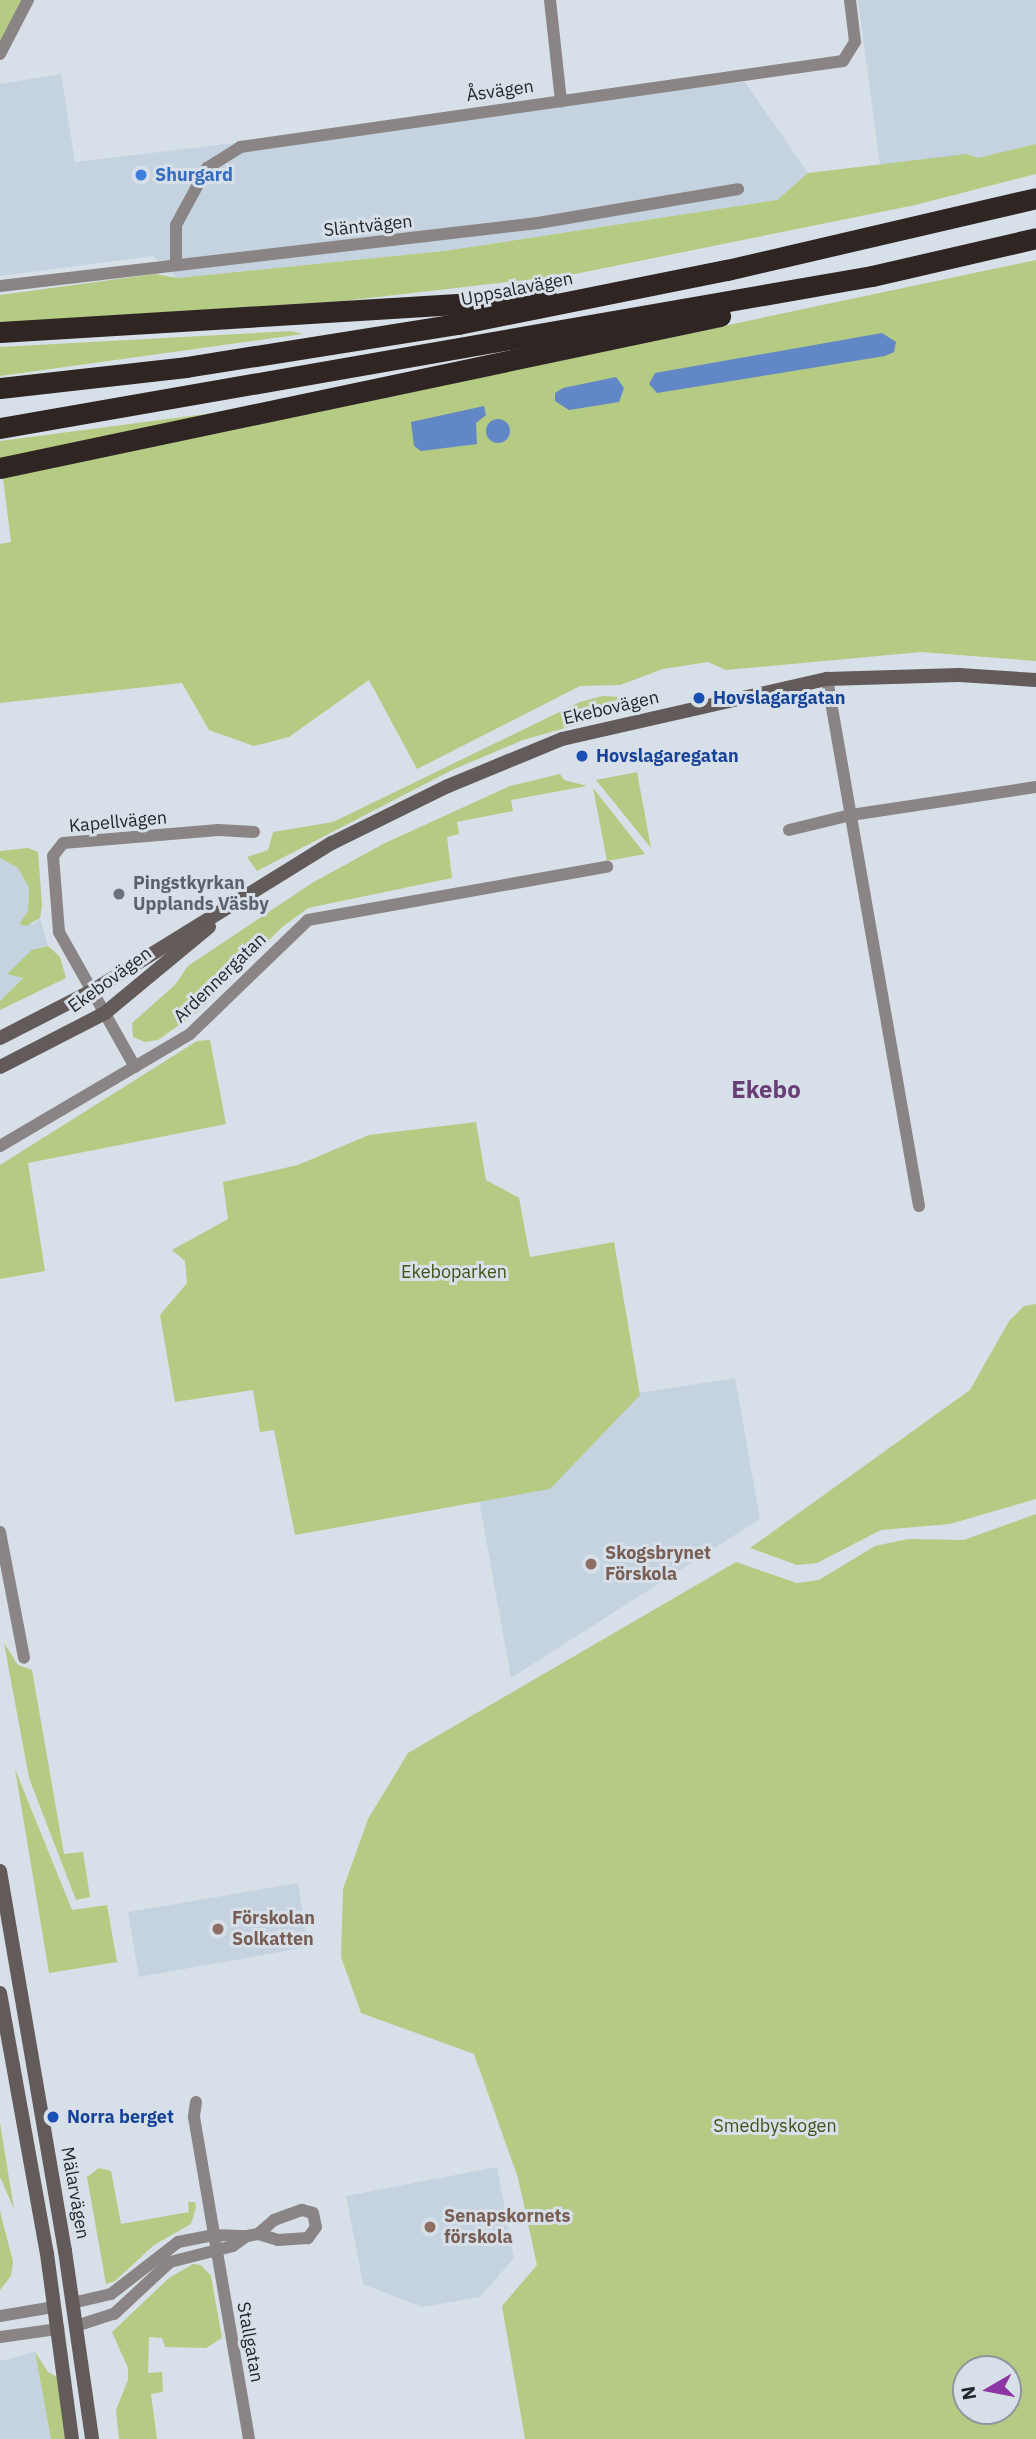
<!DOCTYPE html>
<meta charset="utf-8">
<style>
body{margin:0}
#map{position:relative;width:1036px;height:2439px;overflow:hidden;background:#d7e0e8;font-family:"IBM Plex Sans",sans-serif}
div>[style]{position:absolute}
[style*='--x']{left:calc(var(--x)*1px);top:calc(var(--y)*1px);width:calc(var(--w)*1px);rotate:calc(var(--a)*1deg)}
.built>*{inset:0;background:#c4d3df}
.green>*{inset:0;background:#b5ca83}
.water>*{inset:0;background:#6187c7}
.round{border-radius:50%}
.street>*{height:12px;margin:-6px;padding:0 6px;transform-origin:6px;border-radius:6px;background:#8a8584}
.secondary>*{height:14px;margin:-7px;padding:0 7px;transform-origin:7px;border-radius:7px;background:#635b5a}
.highway>*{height:21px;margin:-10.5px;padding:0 10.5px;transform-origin:10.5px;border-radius:10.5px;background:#2f2624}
.dots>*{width:19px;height:19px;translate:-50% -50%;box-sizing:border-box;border:4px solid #d7e0e8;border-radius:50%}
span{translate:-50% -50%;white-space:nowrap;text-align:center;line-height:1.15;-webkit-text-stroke:6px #d7e0e8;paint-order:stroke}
.street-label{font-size:18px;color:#24272a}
.shop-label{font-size:18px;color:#366cbe;font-weight:700}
.left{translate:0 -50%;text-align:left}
.transit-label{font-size:18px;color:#164399;font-weight:700}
.worship-label{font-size:18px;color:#5b616d;font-weight:700}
.park-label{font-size:18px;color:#445219}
.education-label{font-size:18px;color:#785e54;font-weight:700}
.district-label{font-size:24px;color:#693e75;font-weight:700}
.north{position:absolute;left:952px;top:2355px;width:70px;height:70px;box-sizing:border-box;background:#d7e0e8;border:2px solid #8f969c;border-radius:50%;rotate:260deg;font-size:19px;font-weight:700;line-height:28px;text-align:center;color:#24272a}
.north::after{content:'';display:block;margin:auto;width:24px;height:32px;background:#8c36a3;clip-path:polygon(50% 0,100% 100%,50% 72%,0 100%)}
</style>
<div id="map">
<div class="built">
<i style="clip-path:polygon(858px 0,1036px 0,1036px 144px,978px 158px,880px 165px)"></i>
<i style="clip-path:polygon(61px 74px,75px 162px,745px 82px,808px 173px,777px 200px,444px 251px,177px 278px,153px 256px,0 276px,0 84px)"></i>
<i style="clip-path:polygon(0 858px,18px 868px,29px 888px,28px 911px,19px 923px,34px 924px,40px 918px,48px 946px,40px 947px,8px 974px,23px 977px,0 1001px)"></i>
<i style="clip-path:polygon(735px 1378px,760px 1519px,511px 1678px,478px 1495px,595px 1400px)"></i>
<i style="clip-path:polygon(298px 1883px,308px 1947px,139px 1977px,128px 1912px)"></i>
<i style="clip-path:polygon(497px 2167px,514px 2258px,480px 2297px,422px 2307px,363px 2284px,346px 2196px)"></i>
<i style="clip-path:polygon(35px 2352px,51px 2439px,0 2439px,0 2361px)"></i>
</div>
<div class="green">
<i style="clip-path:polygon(0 0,23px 0,0 45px)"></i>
<i style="clip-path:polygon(1036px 144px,1036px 174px,915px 205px,570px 275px,343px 301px,0 323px,0 295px,155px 274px,178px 278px,444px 251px,777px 200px,808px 173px,967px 154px,978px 158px)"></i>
<i style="clip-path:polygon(1036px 260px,1036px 661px,921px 652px,726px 670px,708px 662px,663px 669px,620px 685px,580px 686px,417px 769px,369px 680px,289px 737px,254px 746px,209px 730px,182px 683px,0 703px,0 544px,11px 542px,3px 478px)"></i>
<i style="clip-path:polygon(291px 331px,303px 334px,0 376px,0 347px)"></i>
<i style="clip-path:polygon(221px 412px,0 460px,0 441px)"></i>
<i style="clip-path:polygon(603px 696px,617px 697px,621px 712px,523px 740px,452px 770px,257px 871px,247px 857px,268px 850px,273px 832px,333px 822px,580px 702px)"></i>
<i style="clip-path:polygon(637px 772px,651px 848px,596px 780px)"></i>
<i style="clip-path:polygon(560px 774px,564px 780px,587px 786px,511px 800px,513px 811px,457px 822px,459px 834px,447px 837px,452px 878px,308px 908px,281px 928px,200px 1010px,158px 1040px,145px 1042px,133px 1037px,132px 1023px,175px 985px,188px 966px,312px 883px,385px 843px,510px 786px)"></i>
<i style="clip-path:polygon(593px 788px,645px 854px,607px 861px)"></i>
<i style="clip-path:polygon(28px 848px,38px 852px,42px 905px,40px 918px,26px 926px,19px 924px,28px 911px,29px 888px,18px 868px,0 858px,0 851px)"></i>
<i style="clip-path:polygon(48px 946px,60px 957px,66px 978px,0 1010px,0 1001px,23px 978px,7px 974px,32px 950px)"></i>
<i style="clip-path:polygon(210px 1040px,226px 1124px,28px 1163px,45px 1271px,0 1279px,0 1165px,197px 1041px)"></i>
<i style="clip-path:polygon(476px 1122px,486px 1180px,519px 1198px,530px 1257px,614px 1242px,640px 1395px,550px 1489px,295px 1535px,274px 1430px,260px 1432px,253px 1390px,175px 1402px,160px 1315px,187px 1283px,185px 1261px,172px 1250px,228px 1219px,223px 1182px,298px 1165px,369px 1135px)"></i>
<i style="clip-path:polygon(1036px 1304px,1036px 1499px,950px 1524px,881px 1530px,817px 1563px,797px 1565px,750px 1548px,970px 1390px,1009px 1321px,1024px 1306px)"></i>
<i style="clip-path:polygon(evenodd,1036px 1514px,1036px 2439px,525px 2439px,502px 2306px,537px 2265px,518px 2178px,474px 2054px,361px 2013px,341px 1957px,343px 1889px,368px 1819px,408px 1753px,736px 1562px,797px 1583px,819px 1580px,875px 1546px,908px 1539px,964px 1540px,1036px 1514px,1008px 2369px,1008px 2411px,966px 2411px,966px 2369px,1008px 2369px)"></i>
<i style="clip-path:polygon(4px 1643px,18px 1665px,32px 1670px,64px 1854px,83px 1852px,90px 1897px,76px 1900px,29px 1778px)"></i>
<i style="clip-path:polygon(15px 1769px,72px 1910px,107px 1905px,117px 1962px,49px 1973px)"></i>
<i style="clip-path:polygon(0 2123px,14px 2209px,0 2177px)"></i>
<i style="clip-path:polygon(99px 2168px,111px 2171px,121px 2224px,189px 2212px,188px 2202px,195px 2202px,196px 2207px,191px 2224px,154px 2245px,115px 2281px,106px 2284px,87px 2177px)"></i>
<i style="clip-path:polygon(0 2211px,13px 2262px,11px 2276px,0 2290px)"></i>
<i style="clip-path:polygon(193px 2264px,201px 2265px,211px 2276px,222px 2338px,206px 2348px,165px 2347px,162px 2338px,149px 2337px,148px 2373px,162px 2372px,163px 2392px,151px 2394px,157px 2439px,119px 2439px,116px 2410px,128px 2380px,128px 2368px,112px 2332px,169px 2278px)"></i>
<i style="clip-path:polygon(35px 2352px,48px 2372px,59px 2378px,67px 2439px,51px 2439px)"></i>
</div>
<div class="water">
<i style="clip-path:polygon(882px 333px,896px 342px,894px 352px,885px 356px,657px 393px,649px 384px,655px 373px)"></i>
<i style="clip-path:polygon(616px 377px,624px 388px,619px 402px,569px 410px,555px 401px,555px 393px,563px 388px)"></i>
<i style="clip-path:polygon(484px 406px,486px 415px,476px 423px,477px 444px,421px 451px,414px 446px,411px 422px)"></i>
<i class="round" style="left:486px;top:419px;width:24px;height:24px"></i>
</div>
<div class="street">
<i style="--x:550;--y:0;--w:102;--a:83.8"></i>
<i style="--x:0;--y:54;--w:61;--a:-62.6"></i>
<i style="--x:176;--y:264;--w:39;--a:-90"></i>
<i style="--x:176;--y:225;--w:65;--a:-61.5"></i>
<i style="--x:207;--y:168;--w:39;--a:-32"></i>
<i style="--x:240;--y:147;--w:609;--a:-8.12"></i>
<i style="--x:843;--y:61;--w:22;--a:-58"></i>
<i style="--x:855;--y:42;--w:42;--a:-96.8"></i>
<i style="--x:0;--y:286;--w:542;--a:-6.68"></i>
<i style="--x:538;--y:223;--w:203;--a:-9.6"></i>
<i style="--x:827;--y:679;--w:535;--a:80.1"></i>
<i style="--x:789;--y:830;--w:64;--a:-13.6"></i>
<i style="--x:851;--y:815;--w:187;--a:-8.6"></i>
<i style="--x:135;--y:1067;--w:155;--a:-119.4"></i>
<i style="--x:59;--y:932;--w:76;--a:-94.5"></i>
<i style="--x:53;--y:856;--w:16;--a:-52"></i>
<i style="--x:63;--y:843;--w:156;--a:-4.8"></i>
<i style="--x:218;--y:830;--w:36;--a:3"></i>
<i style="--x:0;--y:1146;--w:221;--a:-30.5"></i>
<i style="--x:190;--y:1034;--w:164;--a:-44"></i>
<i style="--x:308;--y:920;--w:304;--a:-10.1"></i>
<i style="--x:0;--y:1532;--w:128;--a:79.2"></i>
<i style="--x:196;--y:2102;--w:15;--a:98"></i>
<i style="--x:194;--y:2117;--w:327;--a:80.3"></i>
<i style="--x:72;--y:2303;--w:40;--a:-13"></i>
<i style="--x:111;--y:2294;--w:85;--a:-37.8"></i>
<i style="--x:178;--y:2242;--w:37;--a:-11"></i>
<i style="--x:214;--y:2235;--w:33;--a:2"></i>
<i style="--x:247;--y:2236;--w:11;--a:-10"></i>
<i style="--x:258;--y:2234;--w:21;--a:-41"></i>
<i style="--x:274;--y:2220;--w:30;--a:-20"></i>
<i style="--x:302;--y:2210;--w:11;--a:15"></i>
<i style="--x:313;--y:2213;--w:14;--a:78"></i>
<i style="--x:316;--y:2227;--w:14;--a:126"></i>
<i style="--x:308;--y:2238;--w:30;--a:176"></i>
<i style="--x:278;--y:2240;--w:21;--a:-163"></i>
<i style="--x:0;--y:2316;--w:55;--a:-9.5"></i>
<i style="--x:76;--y:2326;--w:40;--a:-18"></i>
<i style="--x:114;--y:2314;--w:76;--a:-42.9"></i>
<i style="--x:170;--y:2262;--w:65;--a:-14.3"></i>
<i style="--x:233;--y:2246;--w:17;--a:-36"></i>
<i style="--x:0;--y:2337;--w:59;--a:-7.9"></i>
</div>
<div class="secondary">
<i style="--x:0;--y:1038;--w:103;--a:-27.1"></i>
<i style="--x:92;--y:991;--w:282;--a:-31.7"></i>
<i style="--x:332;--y:843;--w:129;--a:-26.2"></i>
<i style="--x:448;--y:786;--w:123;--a:-22.4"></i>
<i style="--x:562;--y:739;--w:272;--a:-12.8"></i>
<i style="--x:827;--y:679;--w:132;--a:-1.7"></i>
<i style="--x:959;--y:675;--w:77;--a:3.7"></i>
<i style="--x:0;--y:1067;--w:118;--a:-27.2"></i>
<i style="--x:105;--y:1013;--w:135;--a:-39.6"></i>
<i style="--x:0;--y:1871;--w:386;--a:80.3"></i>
<i style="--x:65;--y:2251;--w:190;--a:81.8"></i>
<i style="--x:0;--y:1993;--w:265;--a:79.8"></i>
<i style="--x:47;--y:2254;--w:187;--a:82.3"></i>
</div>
<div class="highway">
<i style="--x:0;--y:332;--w:474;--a:-3.5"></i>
<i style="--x:473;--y:303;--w:73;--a:-7.1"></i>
<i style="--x:0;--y:388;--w:187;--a:-6.4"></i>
<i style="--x:186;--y:367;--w:275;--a:-9"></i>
<i style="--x:458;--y:324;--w:274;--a:-11.4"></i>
<i style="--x:727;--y:270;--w:317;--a:-13.1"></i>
<i style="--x:0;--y:428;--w:885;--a:-9.89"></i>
<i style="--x:872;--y:276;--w:168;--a:-13"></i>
<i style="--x:0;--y:468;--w:736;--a:-11.92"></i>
</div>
<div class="dots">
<i style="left:141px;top:175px;background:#3f7fe0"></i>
<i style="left:699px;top:698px;background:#1a4fb4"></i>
<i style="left:582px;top:756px;background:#1a4fb4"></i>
<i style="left:119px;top:894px;background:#6b7280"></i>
<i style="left:591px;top:1564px;background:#8d6e63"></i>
<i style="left:218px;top:1929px;background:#8d6e63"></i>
<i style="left:53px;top:2117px;background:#1a4fb4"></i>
<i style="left:430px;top:2227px;background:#8d6e63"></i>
</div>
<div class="street-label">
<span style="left:500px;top:91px;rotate:-8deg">Åsvägen</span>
<span style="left:368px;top:226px;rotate:-6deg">Släntvägen</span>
<span style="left:517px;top:289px;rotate:-11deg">Uppsalavägen</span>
<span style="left:611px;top:708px;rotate:-13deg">Ekebovägen</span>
<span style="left:118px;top:822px;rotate:-5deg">Kapellvägen</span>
<span style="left:220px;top:978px;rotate:-44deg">Ardennergatan</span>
<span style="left:110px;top:980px;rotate:-36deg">Ekebovägen</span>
<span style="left:75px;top:2193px;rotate:80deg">Mälarvägen</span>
<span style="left:250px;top:2342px;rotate:80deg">Stallgatan</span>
</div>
<div class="shop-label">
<span class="left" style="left:155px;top:175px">Shurgard</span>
</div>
<div class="transit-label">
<span class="left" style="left:713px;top:698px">Hovslagargatan</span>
<span class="left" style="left:596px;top:756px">Hovslagaregatan</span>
<span class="left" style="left:67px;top:2117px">Norra berget</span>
</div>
<div class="worship-label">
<span class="left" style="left:133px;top:894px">Pingstkyrkan<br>Upplands Väsby</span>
</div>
<div class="park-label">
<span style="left:454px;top:1272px">Ekeboparken</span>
<span style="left:775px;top:2126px">Smedbyskogen</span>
</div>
<div class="education-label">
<span class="left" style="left:605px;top:1564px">Skogsbrynet<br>Förskola</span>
<span class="left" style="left:232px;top:1929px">Förskolan<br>Solkatten</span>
<span class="left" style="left:444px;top:2227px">Senapskornets<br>förskola</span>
</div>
<div class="district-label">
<span style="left:766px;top:1090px">Ekebo</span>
</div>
<div class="north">N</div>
</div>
